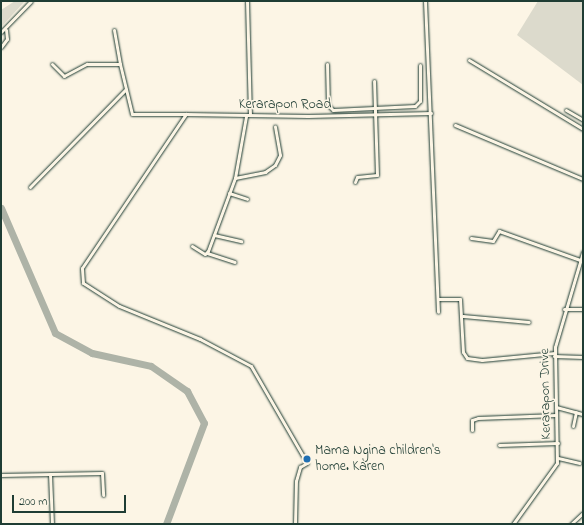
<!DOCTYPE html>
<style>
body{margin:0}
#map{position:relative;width:584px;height:525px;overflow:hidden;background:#fcf5e5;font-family:"Indie Flower",sans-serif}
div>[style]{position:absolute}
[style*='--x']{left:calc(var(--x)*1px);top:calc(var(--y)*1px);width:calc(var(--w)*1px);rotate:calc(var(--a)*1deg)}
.green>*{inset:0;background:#dcdacc}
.river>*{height:7px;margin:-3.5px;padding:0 3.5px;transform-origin:3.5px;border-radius:3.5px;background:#aeb3a7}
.roads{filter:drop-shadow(0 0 1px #1f3d34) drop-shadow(0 0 1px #1f3d34)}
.minor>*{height:3px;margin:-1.5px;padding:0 1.5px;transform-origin:1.5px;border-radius:1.5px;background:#fcf5e5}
.dots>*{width:11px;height:11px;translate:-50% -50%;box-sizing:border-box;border:2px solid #fcf5e5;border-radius:50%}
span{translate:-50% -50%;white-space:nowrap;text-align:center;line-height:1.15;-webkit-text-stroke:3px #fcf5e5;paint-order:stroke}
.street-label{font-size:14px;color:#1f3d34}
.poi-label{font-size:14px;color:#1f3d34}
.left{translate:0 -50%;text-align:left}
.frame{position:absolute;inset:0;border:2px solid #1f3d34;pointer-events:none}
.scale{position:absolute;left:12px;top:495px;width:114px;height:18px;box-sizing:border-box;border:2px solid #1f3d34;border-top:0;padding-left:5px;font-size:12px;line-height:14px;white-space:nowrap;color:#1f3d34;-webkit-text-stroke:3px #fcf5e5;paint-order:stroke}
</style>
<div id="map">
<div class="green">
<i style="clip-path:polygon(15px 1px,25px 1px,1px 27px,1px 10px)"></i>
<i style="clip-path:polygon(538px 1px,583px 1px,583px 85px,517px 35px)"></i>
</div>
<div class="river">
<i style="--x:1;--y:208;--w:136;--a:66.6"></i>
<i style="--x:55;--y:333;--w:42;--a:28.4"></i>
<i style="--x:92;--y:353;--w:60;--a:12.4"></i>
<i style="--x:151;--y:366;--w:44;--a:34.8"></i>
<i style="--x:187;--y:391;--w:36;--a:62"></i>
<i style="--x:204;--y:423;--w:108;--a:110.6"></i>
</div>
<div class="roads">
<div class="minor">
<i style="--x:247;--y:1;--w:114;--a:88.5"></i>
<i style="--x:425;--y:1;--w:311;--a:87.6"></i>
<i style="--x:114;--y:30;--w:35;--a:80"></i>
<i style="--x:1;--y:32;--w:43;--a:-45.9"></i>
<i style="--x:1;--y:47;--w:10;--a:-53"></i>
<i style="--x:7;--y:39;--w:9;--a:-96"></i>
<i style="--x:469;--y:60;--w:133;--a:31.2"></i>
<i style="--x:52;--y:64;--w:17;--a:45"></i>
<i style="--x:64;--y:76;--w:26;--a:-28"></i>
<i style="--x:87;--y:64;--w:33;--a:0"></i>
<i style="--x:120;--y:64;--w:51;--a:76.5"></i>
<i style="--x:132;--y:114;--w:54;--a:0"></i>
<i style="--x:327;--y:64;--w:41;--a:88.6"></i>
<i style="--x:328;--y:105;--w:7;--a:45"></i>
<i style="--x:333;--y:110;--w:82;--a:-2.8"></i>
<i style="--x:415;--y:106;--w:7;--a:-45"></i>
<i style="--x:420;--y:101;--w:36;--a:-90"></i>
<i style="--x:566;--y:110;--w:20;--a:30"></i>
<i style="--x:455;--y:125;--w:139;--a:22.9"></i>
<i style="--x:235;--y:178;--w:31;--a:-11"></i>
<i style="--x:265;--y:172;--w:12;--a:-35"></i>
<i style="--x:275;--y:165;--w:11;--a:-63"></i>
<i style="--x:280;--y:155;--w:29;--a:-100"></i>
<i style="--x:355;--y:182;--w:5;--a:-68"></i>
<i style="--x:357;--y:177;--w:20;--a:-6"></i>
<i style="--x:377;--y:175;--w:94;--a:-91.8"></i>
<i style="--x:30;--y:187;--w:137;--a:-45.6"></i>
<i style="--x:229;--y:193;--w:19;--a:18"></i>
<i style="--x:214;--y:235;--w:28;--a:13"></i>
<i style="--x:471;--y:238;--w:22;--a:8"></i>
<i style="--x:493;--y:241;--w:12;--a:-59"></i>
<i style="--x:499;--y:231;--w:86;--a:19.7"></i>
<i style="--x:192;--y:246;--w:15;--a:32"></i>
<i style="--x:205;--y:254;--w:4;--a:-45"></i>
<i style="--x:208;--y:251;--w:78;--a:-69.7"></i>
<i style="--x:235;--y:178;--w:63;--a:-79.9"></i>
<i style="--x:207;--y:253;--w:29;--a:18"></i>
<i style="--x:438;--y:299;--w:22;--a:0"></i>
<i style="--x:460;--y:299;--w:53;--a:86.8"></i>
<i style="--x:463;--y:352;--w:7;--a:56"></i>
<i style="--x:467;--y:358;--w:15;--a:8"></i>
<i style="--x:482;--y:360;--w:73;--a:-5.5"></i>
<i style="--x:564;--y:309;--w:19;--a:0"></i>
<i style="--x:463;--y:316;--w:66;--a:5.2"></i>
<i style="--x:554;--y:356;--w:29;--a:2"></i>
<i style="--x:556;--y:407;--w:28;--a:15"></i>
<i style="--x:573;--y:426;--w:14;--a:-78"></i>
<i style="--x:472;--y:430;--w:10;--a:-90"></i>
<i style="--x:472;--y:420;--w:6;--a:-18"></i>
<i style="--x:478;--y:418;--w:78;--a:-2.2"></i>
<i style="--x:499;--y:445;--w:59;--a:-1.9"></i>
<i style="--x:558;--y:458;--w:22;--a:13"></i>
<i style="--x:50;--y:474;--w:50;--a:87.7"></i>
<i style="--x:1;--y:475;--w:101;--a:-1.1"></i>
<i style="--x:102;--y:473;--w:22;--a:87"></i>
<i style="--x:295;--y:524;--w:43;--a:-88.7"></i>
<i style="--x:296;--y:481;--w:15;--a:-74"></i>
<i style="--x:300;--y:467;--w:8;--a:-30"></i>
<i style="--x:307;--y:463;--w:112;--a:-120"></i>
<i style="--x:251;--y:366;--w:58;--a:-152.1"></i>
<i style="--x:200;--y:339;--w:87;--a:-157.8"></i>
<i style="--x:119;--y:306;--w:43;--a:-147.4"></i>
<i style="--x:83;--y:283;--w:15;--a:-94"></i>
<i style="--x:82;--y:268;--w:186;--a:-56"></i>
<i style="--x:186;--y:114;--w:122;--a:0.9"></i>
<i style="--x:308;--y:116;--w:123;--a:-1.4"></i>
<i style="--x:513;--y:524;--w:75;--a:-54.2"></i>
<i style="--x:557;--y:463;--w:116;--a:-91"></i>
<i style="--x:555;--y:347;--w:99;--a:-73.6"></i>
<i style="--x:571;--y:524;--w:16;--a:-43"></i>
</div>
</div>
<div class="dots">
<i style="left:307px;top:459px;background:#1f6fb2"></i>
</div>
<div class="street-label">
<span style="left:285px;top:105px">Kerarapon Road</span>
<span style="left:546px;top:394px;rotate:-91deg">Kerarapon Drive</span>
</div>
<div class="poi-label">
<span class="left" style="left:315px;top:459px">Mama Ngina children's<br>home. Karen</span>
</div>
<div class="frame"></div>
<div class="scale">200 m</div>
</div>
